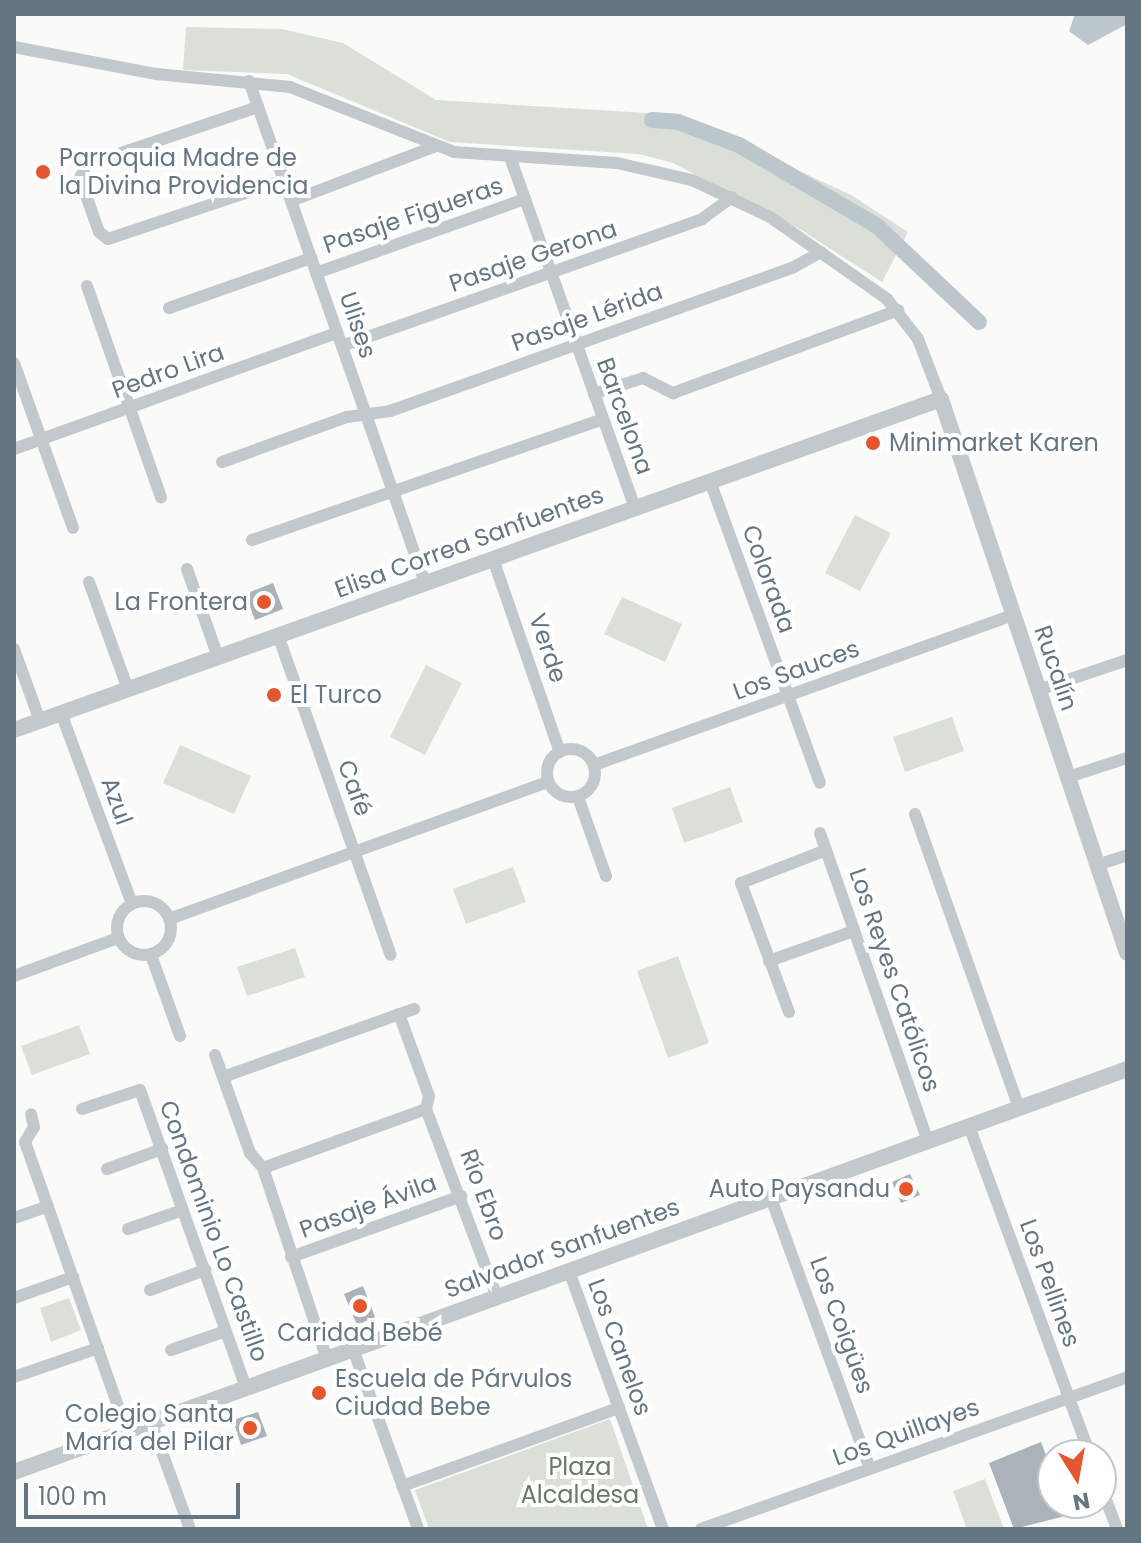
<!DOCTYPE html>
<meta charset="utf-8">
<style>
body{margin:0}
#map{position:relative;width:1141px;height:1543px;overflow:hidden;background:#fafaf8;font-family:Poppins,sans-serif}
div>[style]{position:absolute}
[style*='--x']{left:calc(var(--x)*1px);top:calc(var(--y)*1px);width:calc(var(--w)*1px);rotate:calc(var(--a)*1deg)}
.green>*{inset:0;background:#dadfd7}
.water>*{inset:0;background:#bbc7cb}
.canal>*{height:16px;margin:-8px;padding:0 8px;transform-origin:8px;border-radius:8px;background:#bbc7cb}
.building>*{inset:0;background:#aab3b9}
.minor>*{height:12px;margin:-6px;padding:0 6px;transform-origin:6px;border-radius:6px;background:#c3c8cc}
.minor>.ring{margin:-6px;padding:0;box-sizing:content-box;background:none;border:12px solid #c3c8cc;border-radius:50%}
.tertiary>*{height:16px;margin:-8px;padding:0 8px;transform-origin:8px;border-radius:8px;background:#c3c8cc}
.dots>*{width:22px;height:22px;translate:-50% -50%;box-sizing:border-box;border:4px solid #fff;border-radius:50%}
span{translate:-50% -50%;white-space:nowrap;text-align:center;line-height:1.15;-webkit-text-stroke:8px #fff;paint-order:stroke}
.poi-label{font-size:24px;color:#657683}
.left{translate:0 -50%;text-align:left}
.right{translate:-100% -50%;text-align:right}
.street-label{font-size:24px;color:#657683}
.park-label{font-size:24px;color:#687a64}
.frame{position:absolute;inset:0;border:16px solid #657683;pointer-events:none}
.north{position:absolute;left:1037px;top:1439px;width:80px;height:80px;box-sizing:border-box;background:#fff;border:2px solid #c1c8cd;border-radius:50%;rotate:169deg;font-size:22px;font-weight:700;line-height:32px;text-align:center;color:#657683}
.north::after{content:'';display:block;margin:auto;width:28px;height:36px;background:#e4572e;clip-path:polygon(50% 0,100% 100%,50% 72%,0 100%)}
.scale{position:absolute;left:24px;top:1483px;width:216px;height:36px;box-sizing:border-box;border:4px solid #657683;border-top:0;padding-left:10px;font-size:24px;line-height:28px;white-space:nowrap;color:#657683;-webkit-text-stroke:6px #fff;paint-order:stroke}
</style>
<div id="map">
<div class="green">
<i style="clip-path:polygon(186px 27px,282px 29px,343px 43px,436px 100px,679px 115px,851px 195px,908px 232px,882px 282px,798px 228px,673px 163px,639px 154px,450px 142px,287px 74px,183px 70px)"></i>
<i style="clip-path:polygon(855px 515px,891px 533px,860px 591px,825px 573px)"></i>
<i style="clip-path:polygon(622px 597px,682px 624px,665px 662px,604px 634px)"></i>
<i style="clip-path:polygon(426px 665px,462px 683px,425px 755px,390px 737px)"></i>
<i style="clip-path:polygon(952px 717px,964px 751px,905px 772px,893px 737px)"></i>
<i style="clip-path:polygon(180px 745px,251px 776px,234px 814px,163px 783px)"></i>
<i style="clip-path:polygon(730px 787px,743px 822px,684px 843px,672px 808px)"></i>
<i style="clip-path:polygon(513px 867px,526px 902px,466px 924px,453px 889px)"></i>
<i style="clip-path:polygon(295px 948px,305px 977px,247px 996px,237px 967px)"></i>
<i style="clip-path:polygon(678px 956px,709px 1043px,668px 1058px,637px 971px)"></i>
<i style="clip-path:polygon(79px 1025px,90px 1054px,32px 1075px,21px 1046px)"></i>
<i style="clip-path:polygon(69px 1298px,81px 1330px,51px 1342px,40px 1308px)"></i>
<i style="clip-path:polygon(610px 1419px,648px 1529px,429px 1529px,415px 1490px)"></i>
<i style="clip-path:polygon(985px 1479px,1004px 1529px,967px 1529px,953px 1491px)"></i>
</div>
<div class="water">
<i style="clip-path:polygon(1075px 14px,1127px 14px,1127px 24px,1088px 45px,1069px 31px)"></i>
</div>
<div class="canal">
<i style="--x:652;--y:120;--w:26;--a:4"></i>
<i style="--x:678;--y:122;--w:65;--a:20.7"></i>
<i style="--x:739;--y:145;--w:160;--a:30.4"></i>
<i style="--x:877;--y:226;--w:140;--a:43.3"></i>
</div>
<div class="building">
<i style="clip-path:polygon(273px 583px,283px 609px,255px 620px,245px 594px)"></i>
<i style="clip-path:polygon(910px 1174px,920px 1195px,901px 1203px,892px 1182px)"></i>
<i style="clip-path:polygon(363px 1286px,375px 1317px,357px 1325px,344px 1294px)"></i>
<i style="clip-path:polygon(258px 1412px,267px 1436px,241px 1445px,233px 1420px)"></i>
<i style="clip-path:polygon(1041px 1442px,1053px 1473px,1053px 1503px,1064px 1503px,1069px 1515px,1014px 1529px,989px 1463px)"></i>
</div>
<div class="minor">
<i style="--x:14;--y:47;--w:145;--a:10.8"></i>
<i style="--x:156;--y:74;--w:135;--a:5.5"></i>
<i style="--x:290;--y:87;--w:176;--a:21.6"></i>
<i style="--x:454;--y:152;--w:163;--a:3.9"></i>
<i style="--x:617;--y:163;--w:77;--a:12.8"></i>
<i style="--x:692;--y:180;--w:86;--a:25.4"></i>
<i style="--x:770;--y:217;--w:143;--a:35"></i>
<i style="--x:887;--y:299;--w:51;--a:52.2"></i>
<i style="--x:918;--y:339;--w:64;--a:69"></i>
<i style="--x:249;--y:81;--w:532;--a:70.68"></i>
<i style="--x:258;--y:107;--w:182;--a:161.4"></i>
<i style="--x:86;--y:165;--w:14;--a:115"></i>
<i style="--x:80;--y:178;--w:57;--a:70.6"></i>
<i style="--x:99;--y:232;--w:11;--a:38"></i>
<i style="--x:108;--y:239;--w:186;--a:-18.5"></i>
<i style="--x:510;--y:157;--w:373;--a:70.4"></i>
<i style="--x:291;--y:201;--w:152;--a:-20.8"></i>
<i style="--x:316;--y:273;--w:222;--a:-19.5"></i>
<i style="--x:87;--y:286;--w:224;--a:70.7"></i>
<i style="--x:169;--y:308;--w:151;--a:-19.4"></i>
<i style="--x:342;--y:346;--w:382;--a:-19.4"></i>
<i style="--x:702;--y:219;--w:37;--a:-36"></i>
<i style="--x:14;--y:363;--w:175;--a:70.3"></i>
<i style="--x:594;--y:394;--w:52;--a:-18.1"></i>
<i style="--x:643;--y:378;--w:34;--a:27"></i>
<i style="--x:673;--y:393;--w:240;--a:-20.2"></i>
<i style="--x:14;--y:449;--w:343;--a:-19.8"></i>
<i style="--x:222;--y:462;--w:133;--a:-19.8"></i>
<i style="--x:347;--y:417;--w:43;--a:-7.9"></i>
<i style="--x:390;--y:411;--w:427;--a:-19.6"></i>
<i style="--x:792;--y:268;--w:33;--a:-29"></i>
<i style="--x:710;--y:481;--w:321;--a:70"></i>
<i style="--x:252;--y:540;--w:371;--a:-19"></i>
<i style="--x:493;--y:559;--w:204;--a:70.9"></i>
<i style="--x:187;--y:569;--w:93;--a:70.6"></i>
<i style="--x:89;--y:582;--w:114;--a:70"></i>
<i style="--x:278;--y:635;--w:339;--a:70.6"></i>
<i style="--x:14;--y:649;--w:77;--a:70.1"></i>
<i style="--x:1038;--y:690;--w:94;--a:-18.6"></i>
<i style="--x:61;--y:713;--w:204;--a:69.6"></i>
<i class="ring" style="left:547px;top:749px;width:36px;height:36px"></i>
<i style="--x:594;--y:765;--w:445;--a:-19.7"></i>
<i style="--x:1068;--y:777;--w:62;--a:-17.9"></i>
<i style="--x:578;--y:797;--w:84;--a:70.5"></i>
<i style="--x:915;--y:814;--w:312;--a:70.5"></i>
<i style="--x:820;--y:833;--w:326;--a:70.7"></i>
<i style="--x:1097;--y:865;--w:32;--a:-18"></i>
<i class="ring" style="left:117px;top:901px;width:42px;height:42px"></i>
<i style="--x:169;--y:919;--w:403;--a:-19.9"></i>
<i style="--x:151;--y:955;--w:86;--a:70.3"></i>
<i style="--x:769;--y:961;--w:87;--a:-19.5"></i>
<i style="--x:14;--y:976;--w:111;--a:-20.1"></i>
<i style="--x:789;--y:1012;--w:138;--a:-110.4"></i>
<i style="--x:741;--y:883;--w:91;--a:-21.2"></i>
<i style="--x:399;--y:1014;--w:87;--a:69.9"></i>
<i style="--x:429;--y:1096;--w:13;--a:103"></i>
<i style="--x:215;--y:1055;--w:104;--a:70.3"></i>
<i style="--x:250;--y:1153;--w:20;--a:49"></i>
<i style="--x:223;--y:1077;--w:203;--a:-19.6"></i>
<i style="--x:82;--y:1109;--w:61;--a:-18.1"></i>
<i style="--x:140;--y:1090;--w:316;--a:70.4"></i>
<i style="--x:426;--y:1109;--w:201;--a:69.3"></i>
<i style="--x:969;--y:1126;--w:351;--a:69.8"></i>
<i style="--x:25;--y:1142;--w:306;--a:70.6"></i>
<i style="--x:25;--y:1142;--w:17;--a:-59"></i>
<i style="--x:34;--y:1127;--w:13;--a:-103"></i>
<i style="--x:263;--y:1168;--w:201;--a:71.5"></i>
<i style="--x:263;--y:1168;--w:173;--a:-19.9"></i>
<i style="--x:107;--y:1169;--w:59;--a:-20"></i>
<i style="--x:771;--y:1198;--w:288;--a:69.9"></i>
<i style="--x:14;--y:1218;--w:36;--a:-19"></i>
<i style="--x:128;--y:1229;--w:58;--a:-19.1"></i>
<i style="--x:291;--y:1257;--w:181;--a:-19.7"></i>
<i style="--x:569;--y:1271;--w:275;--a:70"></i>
<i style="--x:150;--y:1290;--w:59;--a:-20"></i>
<i style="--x:14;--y:1298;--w:63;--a:-19.6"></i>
<i style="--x:353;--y:1349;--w:191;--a:70.1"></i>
<i style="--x:171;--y:1350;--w:58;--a:-19.1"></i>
<i style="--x:14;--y:1377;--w:89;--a:-19"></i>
<i style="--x:151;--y:1422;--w:114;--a:70"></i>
<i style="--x:402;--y:1486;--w:231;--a:-19.8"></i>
<i style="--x:1101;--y:1486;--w:46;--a:69.6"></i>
<i style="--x:701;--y:1529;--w:452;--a:-19.6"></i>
</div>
<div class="tertiary">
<i style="--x:14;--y:730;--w:984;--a:-19.65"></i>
<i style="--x:941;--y:399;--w:584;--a:71.44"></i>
<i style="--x:14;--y:1472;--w:1184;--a:-19.9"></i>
</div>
<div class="dots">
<i style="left:43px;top:172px;background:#e4572e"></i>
<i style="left:873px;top:443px;background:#e4572e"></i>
<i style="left:264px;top:602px;background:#e4572e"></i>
<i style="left:274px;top:695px;background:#e4572e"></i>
<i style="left:906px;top:1189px;background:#e4572e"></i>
<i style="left:360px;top:1306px;background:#e4572e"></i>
<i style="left:319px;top:1393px;background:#e4572e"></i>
<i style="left:250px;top:1428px;background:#e4572e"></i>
</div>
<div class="poi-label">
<span class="left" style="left:59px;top:172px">Parroquia Madre de<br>la Divina Providencia</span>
<span class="left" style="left:889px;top:443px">Minimarket Karen</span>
<span class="right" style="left:248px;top:602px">La Frontera</span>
<span class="left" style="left:290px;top:695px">El Turco</span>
<span class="right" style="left:890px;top:1189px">Auto Paysandu</span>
<span style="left:360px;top:1333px">Caridad Bebé</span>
<span class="left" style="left:335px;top:1393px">Escuela de Párvulos<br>Ciudad Bebe</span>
<span class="right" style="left:234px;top:1428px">Colegio Santa<br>María del Pilar</span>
</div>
<div class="street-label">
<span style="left:413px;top:215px;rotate:-19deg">Pasaje Figueras</span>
<span style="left:533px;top:256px;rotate:-19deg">Pasaje Gerona</span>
<span style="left:587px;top:317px;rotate:-20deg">Pasaje Lérida</span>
<span style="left:358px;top:325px;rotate:71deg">Ulises</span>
<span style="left:168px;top:371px;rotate:-20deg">Pedro Lira</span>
<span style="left:625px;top:416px;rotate:70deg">Barcelona</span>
<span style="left:469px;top:542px;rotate:-20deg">Elisa Correa Sanfuentes</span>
<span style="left:769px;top:579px;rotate:70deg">Colorada</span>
<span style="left:548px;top:648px;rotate:71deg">Verde</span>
<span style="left:1056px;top:668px;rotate:71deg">Rucalín</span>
<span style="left:796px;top:670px;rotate:-20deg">Los Sauces</span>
<span style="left:355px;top:788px;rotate:70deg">Café</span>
<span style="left:117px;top:801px;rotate:70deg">Azul</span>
<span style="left:895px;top:980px;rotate:71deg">Los Reyes Católicos</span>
<span style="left:484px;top:1195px;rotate:70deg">Río Ebro</span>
<span style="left:368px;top:1206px;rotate:-20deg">Pasaje Ávila</span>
<span style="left:214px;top:1231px;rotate:70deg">Condominio Lo Castillo</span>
<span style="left:562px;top:1248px;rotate:-20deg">Salvador Sanfuentes</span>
<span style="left:1050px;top:1283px;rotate:70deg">Los Pellines</span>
<span style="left:842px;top:1325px;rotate:70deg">Los Coigües</span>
<span style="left:620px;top:1347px;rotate:70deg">Los Canelos</span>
<span style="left:906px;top:1432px;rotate:-20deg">Los Quillayes</span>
</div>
<div class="park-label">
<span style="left:580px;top:1481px">Plaza<br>Alcaldesa</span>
</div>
<div class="frame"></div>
<div class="north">N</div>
<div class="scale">100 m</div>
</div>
